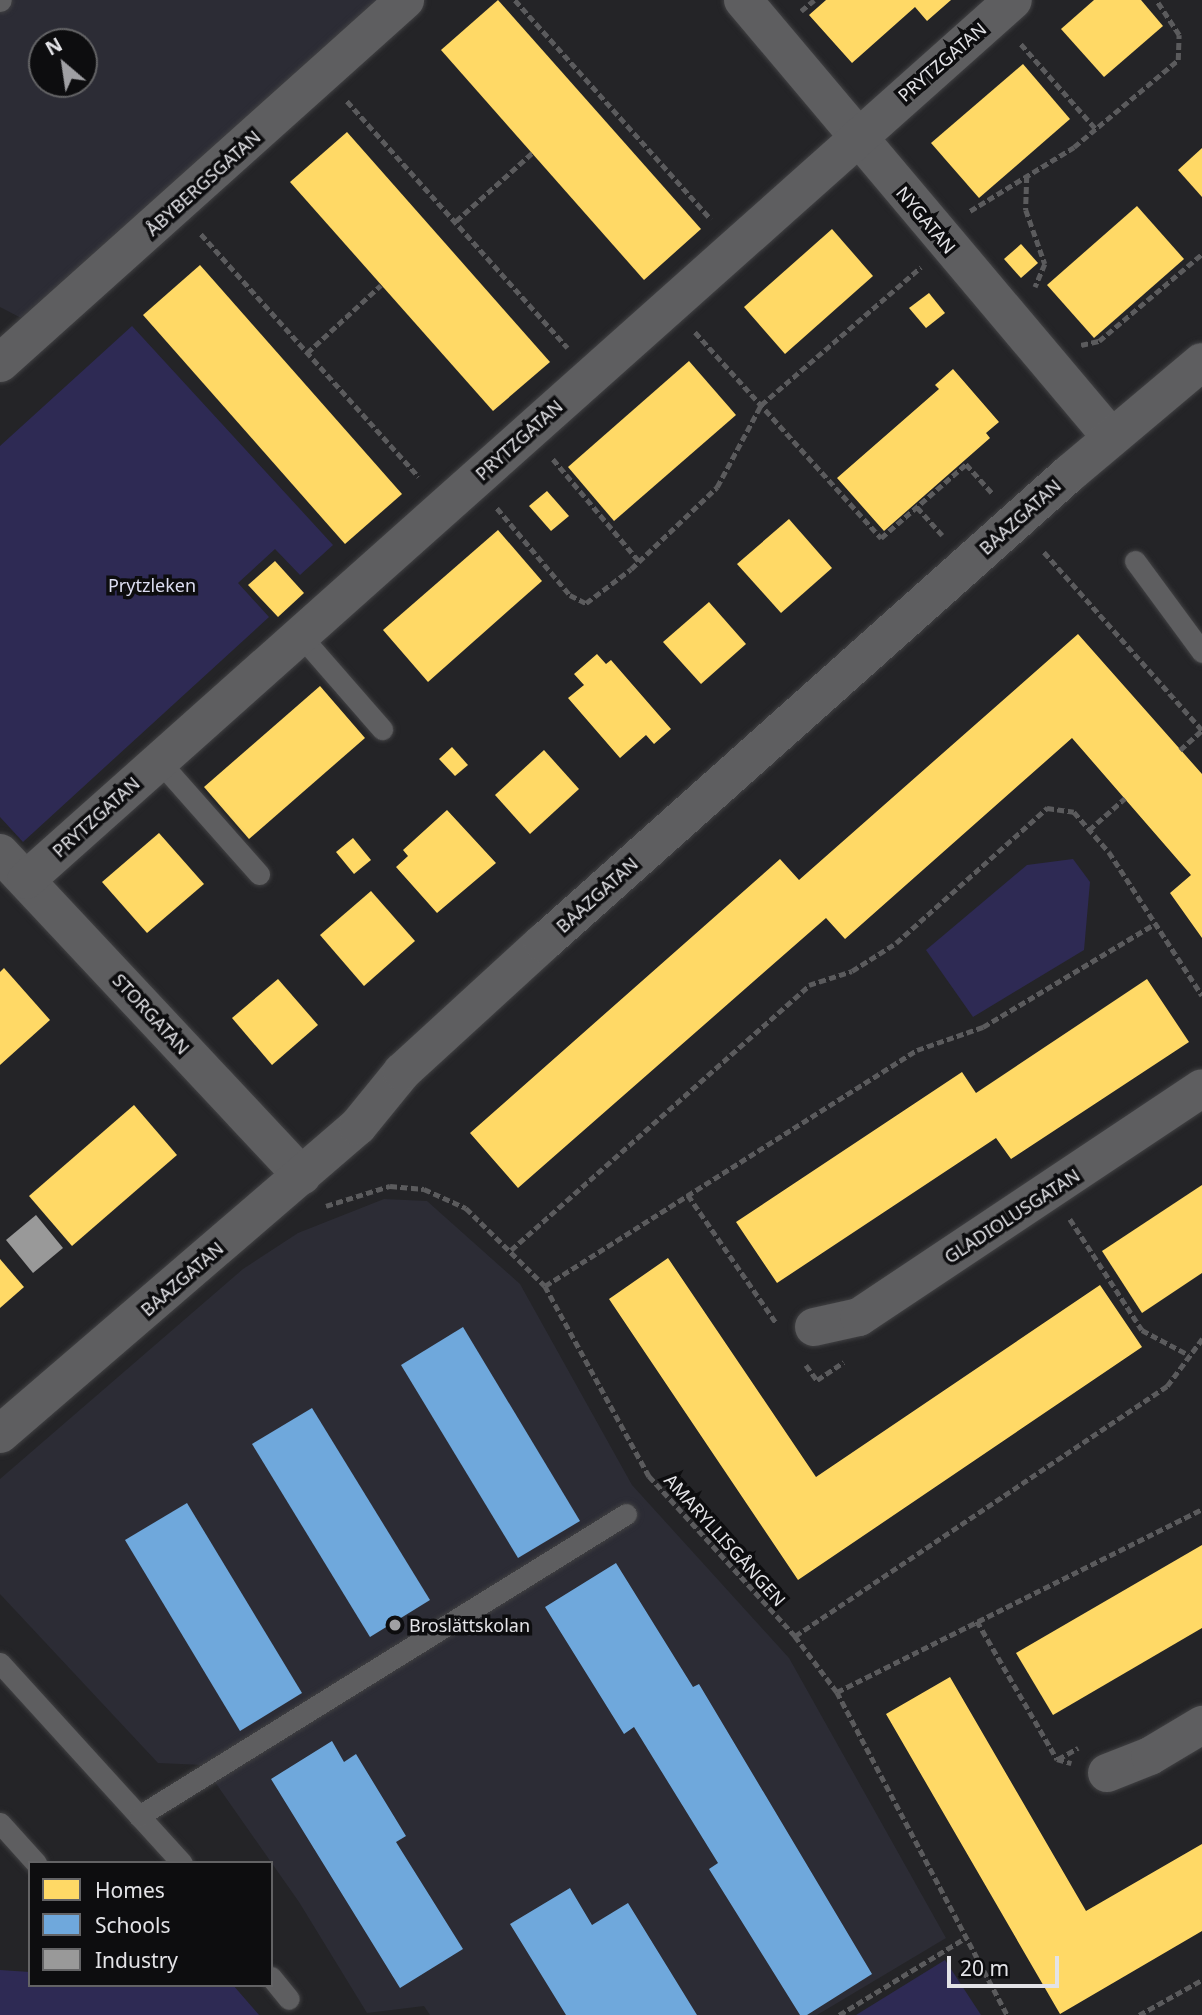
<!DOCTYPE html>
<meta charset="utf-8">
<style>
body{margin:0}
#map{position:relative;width:1202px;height:2015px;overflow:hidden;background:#242427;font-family:"Noto Sans",sans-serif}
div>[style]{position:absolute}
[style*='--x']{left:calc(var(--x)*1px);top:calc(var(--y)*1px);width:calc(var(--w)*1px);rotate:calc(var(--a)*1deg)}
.built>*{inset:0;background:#2c2c35}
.green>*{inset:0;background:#2e2a54}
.homes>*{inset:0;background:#ffd966}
.schools>*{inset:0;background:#6fa8dc}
.industry>*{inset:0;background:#999}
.path>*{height:4.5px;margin-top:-2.25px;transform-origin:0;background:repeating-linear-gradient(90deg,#5b5b5d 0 7px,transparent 0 10.5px)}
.roads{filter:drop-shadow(0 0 2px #414143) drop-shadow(0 0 2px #414143)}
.lane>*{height:21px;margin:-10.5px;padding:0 10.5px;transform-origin:10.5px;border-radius:10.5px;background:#5e5e60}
.street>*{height:38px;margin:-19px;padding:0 19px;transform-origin:19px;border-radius:19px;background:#5e5e60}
.dots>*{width:19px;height:19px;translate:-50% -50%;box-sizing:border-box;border:4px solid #0d0d0f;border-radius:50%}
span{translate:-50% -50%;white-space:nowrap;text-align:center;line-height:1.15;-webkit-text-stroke:7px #0d0d0f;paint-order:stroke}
.street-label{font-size:18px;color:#e3e3e7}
.park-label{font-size:18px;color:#dcddf1}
.poi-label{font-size:18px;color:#e3e3e7}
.left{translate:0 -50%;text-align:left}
.legend{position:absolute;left:28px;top:1861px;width:245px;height:126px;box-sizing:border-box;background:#0d0d0f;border:2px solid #636365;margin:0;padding:9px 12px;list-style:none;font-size:21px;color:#e3e3e7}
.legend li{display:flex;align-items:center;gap:14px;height:35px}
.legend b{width:35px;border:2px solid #636365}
.north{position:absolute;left:28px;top:28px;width:70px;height:70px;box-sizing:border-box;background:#0d0d0f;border:2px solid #636365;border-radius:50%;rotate:331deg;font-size:19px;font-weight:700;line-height:28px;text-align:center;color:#e3e3e7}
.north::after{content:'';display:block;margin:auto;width:24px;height:32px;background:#a0a0a4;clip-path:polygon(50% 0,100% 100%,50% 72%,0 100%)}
.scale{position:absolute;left:947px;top:1956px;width:112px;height:32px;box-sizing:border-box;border:4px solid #e3e3e7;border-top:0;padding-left:9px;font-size:21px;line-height:24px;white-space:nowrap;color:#e3e3e7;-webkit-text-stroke:5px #0d0d0f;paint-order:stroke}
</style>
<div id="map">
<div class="built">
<i style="clip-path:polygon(evenodd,0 0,381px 0,25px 320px,0 307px,0 0,42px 42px,84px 42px,84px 84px,42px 84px,42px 42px)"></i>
<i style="clip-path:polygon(384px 1199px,427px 1201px,520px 1284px,632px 1485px,789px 1658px,946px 1938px,817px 2015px,430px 2015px,424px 2006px,367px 2013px,299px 1902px,203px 1765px,158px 1763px,0 1594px,0 1479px,243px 1269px,298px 1233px)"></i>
</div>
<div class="green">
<i style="clip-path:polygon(132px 326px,333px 545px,300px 575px,275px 549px,238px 583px,269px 617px,23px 842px,0 817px,0 446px)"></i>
<i style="clip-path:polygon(1073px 859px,1090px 882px,1084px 950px,973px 1017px,926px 950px,1027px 865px)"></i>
<i style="clip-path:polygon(945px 1960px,981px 2015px,856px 2015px)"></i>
<i style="clip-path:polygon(0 1970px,30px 1972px,30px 1985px,233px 1985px,259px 2015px,0 2015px)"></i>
</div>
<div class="homes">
<i style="clip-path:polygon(498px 0,701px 229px,644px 280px,441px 50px)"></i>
<i style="clip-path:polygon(826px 0,951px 0,927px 21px,915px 7px,852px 63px,809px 15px)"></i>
<i style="clip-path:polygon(1094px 0,1141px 0,1163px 26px,1104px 77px,1061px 29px)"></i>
<i style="clip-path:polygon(1023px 64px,1070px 119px,979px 198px,931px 143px)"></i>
<i style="clip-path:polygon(347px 132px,550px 362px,493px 411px,290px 182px)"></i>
<i style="clip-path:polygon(1202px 148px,1202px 197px,1178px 170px)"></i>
<i style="clip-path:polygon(1137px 206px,1184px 259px,1094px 338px,1047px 285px)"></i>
<i style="clip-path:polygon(832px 229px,873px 276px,785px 354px,744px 307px)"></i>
<i style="clip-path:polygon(1021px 244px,1038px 263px,1021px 278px,1004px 259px)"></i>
<i style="clip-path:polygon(200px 265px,402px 494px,345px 544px,143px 315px)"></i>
<i style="clip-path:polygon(929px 293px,945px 313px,926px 328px,909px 308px)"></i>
<i style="clip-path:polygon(689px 361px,736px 415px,614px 521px,568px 467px)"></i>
<i style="clip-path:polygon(953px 369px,999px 422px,986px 433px,990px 438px,884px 531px,837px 478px,939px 389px,935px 385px)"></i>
<i style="clip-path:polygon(547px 491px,569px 516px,551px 531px,529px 506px)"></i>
<i style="clip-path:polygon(789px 519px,832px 568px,781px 613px,737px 564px)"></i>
<i style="clip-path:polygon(498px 530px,542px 581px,428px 682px,383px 630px)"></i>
<i style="clip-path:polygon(275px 561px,304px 593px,278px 617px,248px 585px)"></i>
<i style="clip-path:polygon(709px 602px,746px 644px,701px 684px,663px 642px)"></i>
<i style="clip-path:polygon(1078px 634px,1202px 774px,1202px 938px,1170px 893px,1191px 875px,1072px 738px,845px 939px,826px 918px,518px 1188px,470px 1133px,780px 859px,799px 880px)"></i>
<i style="clip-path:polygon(597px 654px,606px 664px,611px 660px,671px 729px,654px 744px,646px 735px,620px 758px,568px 698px,584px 685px,574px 674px)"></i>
<i style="clip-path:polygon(320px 686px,365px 738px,249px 839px,204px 787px)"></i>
<i style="clip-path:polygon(452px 747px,468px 765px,455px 776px,439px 759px)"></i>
<i style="clip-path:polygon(544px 750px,579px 789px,530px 834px,495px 795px)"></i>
<i style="clip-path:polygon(447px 810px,496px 863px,437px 913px,396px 867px,408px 856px,403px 850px)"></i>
<i style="clip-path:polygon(159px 833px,204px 884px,147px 933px,102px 882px)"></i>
<i style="clip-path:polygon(353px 838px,371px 860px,354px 874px,336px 852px)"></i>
<i style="clip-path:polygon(371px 891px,415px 941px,364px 986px,320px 935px)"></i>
<i style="clip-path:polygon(4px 968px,50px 1020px,0 1065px,0 972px)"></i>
<i style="clip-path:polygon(278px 979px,318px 1025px,272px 1065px,232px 1018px)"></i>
<i style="clip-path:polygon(1147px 979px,1189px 1042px,1011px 1159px,996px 1138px,777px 1283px,736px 1222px,962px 1072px,976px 1093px)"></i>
<i style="clip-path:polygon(134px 1105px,177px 1155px,72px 1246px,29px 1196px)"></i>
<i style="clip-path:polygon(1202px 1185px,1202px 1273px,1142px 1313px,1102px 1251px)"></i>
<i style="clip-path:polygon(668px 1258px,816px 1477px,1100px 1285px,1142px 1347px,798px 1580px,609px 1299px)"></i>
<i style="clip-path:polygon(0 1259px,24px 1287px,0 1308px)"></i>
<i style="clip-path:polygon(1202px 1545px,1202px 1628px,1053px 1715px,1016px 1653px)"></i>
<i style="clip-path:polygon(950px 1677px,1086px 1911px,1202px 1844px,1202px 1931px,1060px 2014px,886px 1714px)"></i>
</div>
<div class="schools">
<i style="clip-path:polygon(463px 1327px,580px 1521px,518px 1558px,401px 1365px)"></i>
<i style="clip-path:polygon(312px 1408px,430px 1600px,370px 1637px,252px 1444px)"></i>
<i style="clip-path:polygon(187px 1503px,302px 1693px,240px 1731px,125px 1540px)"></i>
<i style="clip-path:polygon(616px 1563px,693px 1687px,699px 1684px,872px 1974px,807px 2015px,800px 2015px,709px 1869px,718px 1863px,634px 1727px,624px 1734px,545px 1607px)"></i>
<i style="clip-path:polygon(332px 1741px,344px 1762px,356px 1754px,406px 1836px,396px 1842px,463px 1949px,400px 1988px,271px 1779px)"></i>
<i style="clip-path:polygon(570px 1888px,592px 1925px,628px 1903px,697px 2015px,566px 2015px,510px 1924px)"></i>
</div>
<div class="industry">
<i style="clip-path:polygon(36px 1215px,63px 1248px,33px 1273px,6px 1240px)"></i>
</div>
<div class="path">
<i style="--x:515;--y:0;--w:294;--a:48.2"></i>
<i style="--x:801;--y:11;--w:17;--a:-40"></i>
<i style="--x:1021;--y:44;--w:113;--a:48.6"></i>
<i style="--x:347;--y:101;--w:331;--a:48.2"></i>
<i style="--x:1027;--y:176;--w:34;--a:92"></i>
<i style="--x:1026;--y:210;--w:57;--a:70.6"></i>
<i style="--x:1045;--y:264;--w:25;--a:113"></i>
<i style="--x:970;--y:211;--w:122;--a:-31.6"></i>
<i style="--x:1074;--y:147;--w:136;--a:-39.9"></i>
<i style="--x:1178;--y:60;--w:25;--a:-88"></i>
<i style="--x:1179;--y:35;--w:42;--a:-123.3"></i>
<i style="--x:456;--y:221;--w:102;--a:-41.8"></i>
<i style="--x:201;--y:234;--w:326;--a:48.1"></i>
<i style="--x:695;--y:332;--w:278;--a:47.9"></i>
<i style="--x:881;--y:538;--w:113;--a:-41"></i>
<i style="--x:966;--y:464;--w:39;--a:48"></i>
<i style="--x:1081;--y:345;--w:18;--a:-13"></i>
<i style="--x:1099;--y:341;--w:135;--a:-40.2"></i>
<i style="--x:307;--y:353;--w:100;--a:-42.6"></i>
<i style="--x:553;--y:459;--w:133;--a:49.9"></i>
<i style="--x:917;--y:507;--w:38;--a:48"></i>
<i style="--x:497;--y:508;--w:114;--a:50"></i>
<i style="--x:570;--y:595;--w:18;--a:27"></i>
<i style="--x:586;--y:603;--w:56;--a:-37.1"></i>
<i style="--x:631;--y:569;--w:119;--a:-43.6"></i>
<i style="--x:717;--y:487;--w:93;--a:-61.8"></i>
<i style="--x:761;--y:405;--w:211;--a:-40.8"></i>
<i style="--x:1044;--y:552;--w:238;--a:48.4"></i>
<i style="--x:1180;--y:750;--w:30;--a:-42"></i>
<i style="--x:1089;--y:830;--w:48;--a:-41.6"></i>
<i style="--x:688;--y:1195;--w:157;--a:55.4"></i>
<i style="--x:326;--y:1206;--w:67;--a:-17.4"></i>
<i style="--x:390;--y:1186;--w:34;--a:5"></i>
<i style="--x:424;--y:1189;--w:46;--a:24.3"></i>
<i style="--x:466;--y:1208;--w:111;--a:44.6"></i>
<i style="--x:545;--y:1286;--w:217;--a:61.3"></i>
<i style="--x:649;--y:1476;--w:217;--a:47.6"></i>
<i style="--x:795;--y:1636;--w:70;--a:53.1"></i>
<i style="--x:837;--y:1692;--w:365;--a:62.2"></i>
<i style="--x:1070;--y:1219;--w:132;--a:57"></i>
<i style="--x:1142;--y:1330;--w:53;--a:28"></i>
<i style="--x:511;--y:1250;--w:399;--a:-41.6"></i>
<i style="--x:809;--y:985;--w:45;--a:-18"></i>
<i style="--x:852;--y:971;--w:52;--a:-32.5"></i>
<i style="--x:896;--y:943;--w:203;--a:-41.8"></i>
<i style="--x:1047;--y:808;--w:27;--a:8"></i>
<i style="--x:1074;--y:812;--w:53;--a:48.8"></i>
<i style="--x:1109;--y:852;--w:171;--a:57"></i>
<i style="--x:545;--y:1286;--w:441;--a:-32.4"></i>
<i style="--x:917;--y:1050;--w:70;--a:-19.2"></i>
<i style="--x:983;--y:1027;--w:198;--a:-31"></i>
<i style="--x:806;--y:1365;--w:19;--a:54"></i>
<i style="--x:817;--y:1380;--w:32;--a:-34"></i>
<i style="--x:977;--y:1621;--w:160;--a:59.9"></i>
<i style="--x:1057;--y:1759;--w:15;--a:16"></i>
<i style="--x:795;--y:1636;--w:448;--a:-33.9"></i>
<i style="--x:1167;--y:1386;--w:59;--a:-53.3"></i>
<i style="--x:837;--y:1692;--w:408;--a:-26.6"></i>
<i style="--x:1058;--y:1759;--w:23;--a:-29"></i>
<i style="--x:839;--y:2015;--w:148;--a:-31.4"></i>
<i style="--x:1139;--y:2015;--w:72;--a:-29.1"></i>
</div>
<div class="roads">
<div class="lane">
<i style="--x:0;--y:1;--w:1;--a:-45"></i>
<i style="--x:1135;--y:561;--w:113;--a:53.6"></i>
<i style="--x:300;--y:635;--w:125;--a:48.9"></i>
<i style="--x:159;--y:761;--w:151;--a:48.5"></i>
<i style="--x:0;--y:1663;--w:270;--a:47.7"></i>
<i style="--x:139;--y:1816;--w:573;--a:-31.8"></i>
<i style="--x:0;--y:1823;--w:54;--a:48"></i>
<i style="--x:271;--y:1977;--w:28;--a:51"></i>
</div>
<div class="street">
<i style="--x:743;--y:0;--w:571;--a:49.9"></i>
<i style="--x:0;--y:363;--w:544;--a:-41.87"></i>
<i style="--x:0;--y:853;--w:442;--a:46.9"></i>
<i style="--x:26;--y:880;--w:1322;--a:-41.72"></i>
<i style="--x:814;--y:1327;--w:46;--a:-12.5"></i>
<i style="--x:859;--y:1317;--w:412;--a:-33.7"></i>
<i style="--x:0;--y:1434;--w:472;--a:-40.7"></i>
<i style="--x:358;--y:1126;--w:70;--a:-50.8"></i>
<i style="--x:402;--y:1072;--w:191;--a:-42.5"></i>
<i style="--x:543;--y:943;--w:706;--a:-41.73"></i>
<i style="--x:1070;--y:473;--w:172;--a:-40.1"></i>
<i style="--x:1107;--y:1773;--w:46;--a:-21.6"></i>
<i style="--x:1150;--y:1756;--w:61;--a:-30.8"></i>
</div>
</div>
<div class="dots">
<i style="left:395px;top:1625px;background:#a0a0a4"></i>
</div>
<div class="street-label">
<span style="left:942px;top:62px;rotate:-41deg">PRYTZGATAN</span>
<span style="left:203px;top:183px;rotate:-42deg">ÅBYBERGSGATAN</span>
<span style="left:926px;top:220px;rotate:50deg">NYGATAN</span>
<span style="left:519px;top:440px;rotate:-42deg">PRYTZGATAN</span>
<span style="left:1020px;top:517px;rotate:-42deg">BAAZGATAN</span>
<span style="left:96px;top:817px;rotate:-42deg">PRYTZGATAN</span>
<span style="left:597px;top:895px;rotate:-42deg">BAAZGATAN</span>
<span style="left:151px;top:1014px;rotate:47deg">STORGATAN</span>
<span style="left:1012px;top:1216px;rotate:-33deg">GLADIOLUSGATAN</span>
<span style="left:182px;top:1279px;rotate:-41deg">BAAZGATAN</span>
<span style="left:725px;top:1540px;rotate:48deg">AMARYLLISGÅNGEN</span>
</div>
<div class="park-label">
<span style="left:152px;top:585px">Prytzleken</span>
</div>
<div class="poi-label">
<span class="left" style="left:409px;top:1625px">Broslättskolan</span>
</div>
<ul class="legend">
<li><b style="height:19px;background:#ffd966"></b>Homes</li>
<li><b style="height:19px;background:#6fa8dc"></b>Schools</li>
<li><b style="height:19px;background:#999"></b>Industry</li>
</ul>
<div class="north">N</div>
<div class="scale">20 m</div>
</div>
